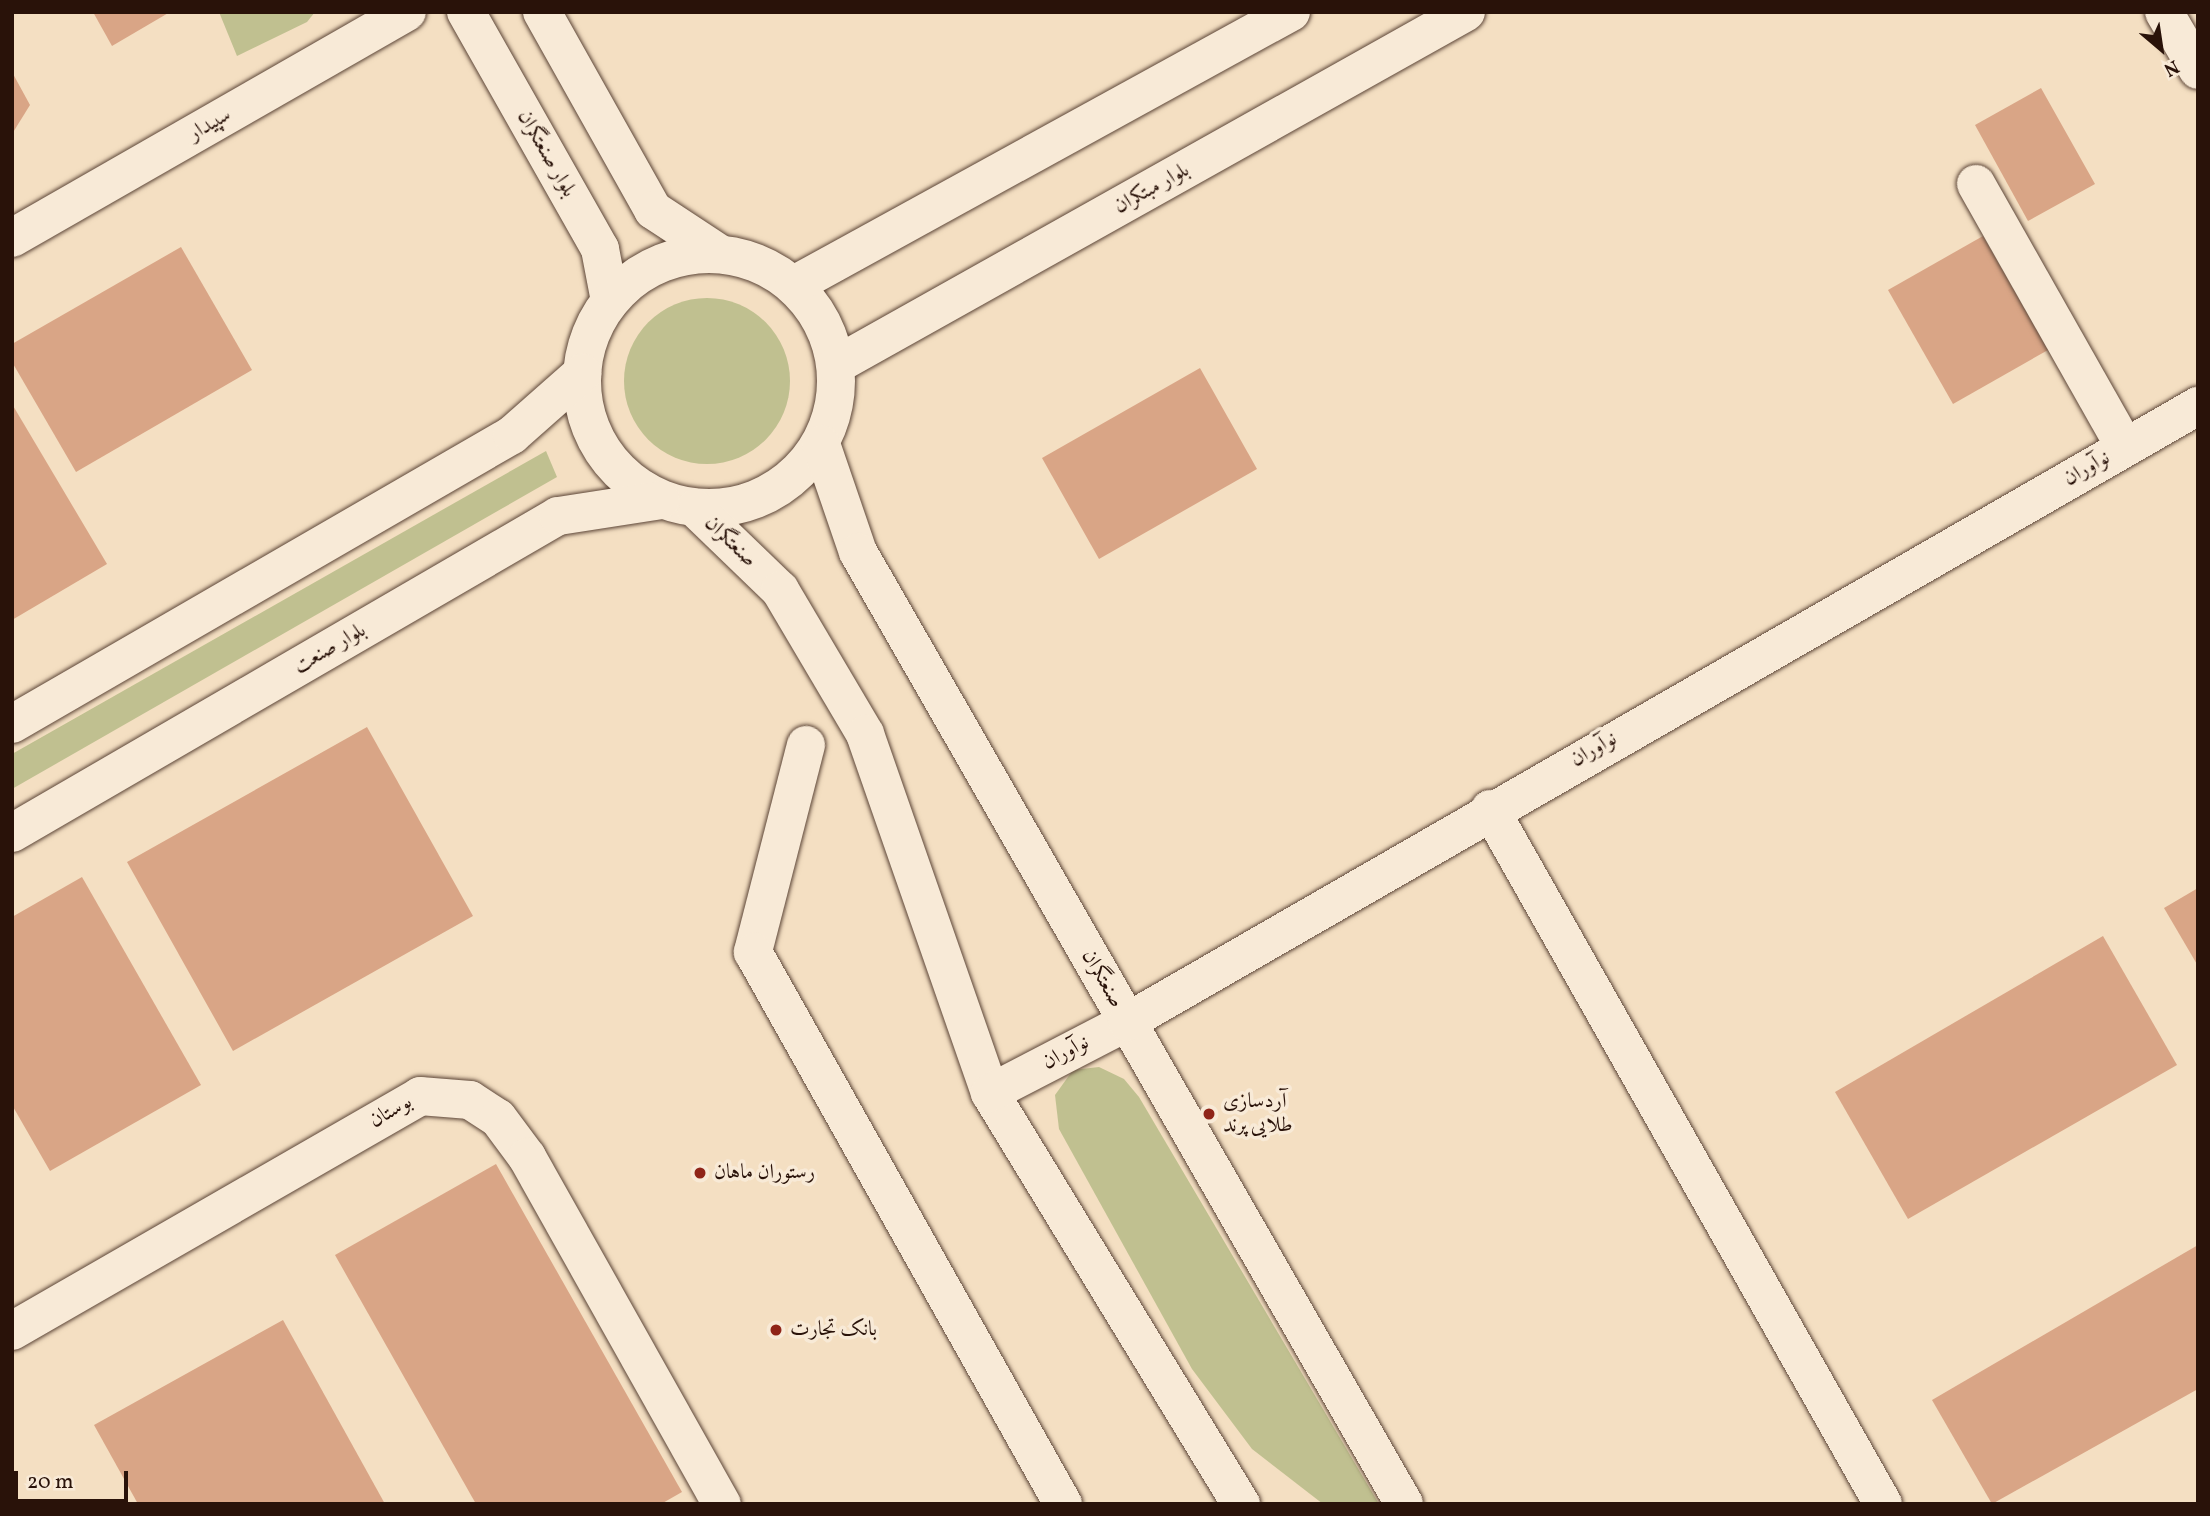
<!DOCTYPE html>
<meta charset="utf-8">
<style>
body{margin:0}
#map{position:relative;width:2210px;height:1516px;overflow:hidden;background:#f4dfc2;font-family:Vollkorn,Amiri,serif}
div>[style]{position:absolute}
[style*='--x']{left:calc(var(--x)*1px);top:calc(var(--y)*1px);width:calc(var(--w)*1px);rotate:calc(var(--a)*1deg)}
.green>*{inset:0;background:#c0c090}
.round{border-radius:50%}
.building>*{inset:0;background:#d9a586}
.roads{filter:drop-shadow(0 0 2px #5c4537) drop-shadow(0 0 2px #5c4537)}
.minor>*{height:38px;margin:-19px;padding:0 19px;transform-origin:19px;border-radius:19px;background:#f8ead7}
.minor>.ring{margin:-19px;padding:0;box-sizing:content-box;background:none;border:38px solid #f8ead7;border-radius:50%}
.dots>*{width:19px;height:19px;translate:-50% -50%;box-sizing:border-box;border:4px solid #f8ead7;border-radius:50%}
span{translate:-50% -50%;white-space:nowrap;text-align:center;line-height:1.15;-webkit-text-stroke:7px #f8ead7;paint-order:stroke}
.street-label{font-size:21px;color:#291209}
.poi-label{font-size:21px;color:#291209}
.left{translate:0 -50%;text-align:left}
.frame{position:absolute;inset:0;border:14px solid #291209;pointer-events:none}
.north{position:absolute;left:2126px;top:14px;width:70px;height:70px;-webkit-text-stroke:5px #f8ead7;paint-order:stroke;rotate:151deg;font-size:19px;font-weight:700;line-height:28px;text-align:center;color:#291209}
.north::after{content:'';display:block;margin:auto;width:24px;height:32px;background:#291209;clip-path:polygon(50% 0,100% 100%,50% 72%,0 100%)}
.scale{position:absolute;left:14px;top:1471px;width:114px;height:32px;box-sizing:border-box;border:4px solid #291209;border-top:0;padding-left:9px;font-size:21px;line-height:24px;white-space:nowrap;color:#291209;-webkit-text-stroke:5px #f8ead7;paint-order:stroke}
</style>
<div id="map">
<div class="green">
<i style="clip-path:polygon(219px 12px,315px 12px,307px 22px,237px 56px)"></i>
<i class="round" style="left:624px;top:298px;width:166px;height:166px"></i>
<i style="clip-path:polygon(546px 451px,557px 477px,12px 789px,12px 754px)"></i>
<i style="clip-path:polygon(1099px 1067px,1124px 1079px,1139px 1097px,1379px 1504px,1323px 1504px,1252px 1449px,1192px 1369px,1059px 1129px,1055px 1095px,1073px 1070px)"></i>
</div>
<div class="building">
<i style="clip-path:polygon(93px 12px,170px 12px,112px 46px)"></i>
<i style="clip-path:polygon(12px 72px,30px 105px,12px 134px)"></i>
<i style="clip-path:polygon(2041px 88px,2095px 184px,2028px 221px,1975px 125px)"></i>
<i style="clip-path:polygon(1983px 236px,2048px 350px,1953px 404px,1888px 290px)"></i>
<i style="clip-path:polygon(181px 247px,252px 370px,76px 472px,12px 362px,12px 344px)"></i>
<i style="clip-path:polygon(1200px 368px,1257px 469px,1099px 559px,1042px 458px)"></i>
<i style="clip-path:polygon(12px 404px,107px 564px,12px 620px)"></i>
<i style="clip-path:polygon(367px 727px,473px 916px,233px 1051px,127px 862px)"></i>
<i style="clip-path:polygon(82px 877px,201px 1085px,50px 1171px,12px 1105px,12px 917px)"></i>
<i style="clip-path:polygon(2198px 888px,2198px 966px,2164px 908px)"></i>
<i style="clip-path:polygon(2103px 936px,2177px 1065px,1908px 1219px,1835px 1092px)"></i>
<i style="clip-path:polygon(496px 1164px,682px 1492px,661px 1504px,476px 1504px,335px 1255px)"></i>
<i style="clip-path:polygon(2198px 1245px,2198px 1389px,1992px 1504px,1932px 1400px)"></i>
<i style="clip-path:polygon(283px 1320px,385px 1504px,138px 1504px,94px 1425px)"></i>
</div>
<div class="roads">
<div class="minor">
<i style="--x:466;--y:12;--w:272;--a:60.5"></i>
<i style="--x:600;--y:249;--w:53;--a:79.1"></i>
<i style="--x:542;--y:12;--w:227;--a:60.7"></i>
<i style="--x:653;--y:210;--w:80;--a:33.3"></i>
<i style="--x:2164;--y:12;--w:67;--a:59.6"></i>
<i style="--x:1976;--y:184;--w:302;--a:60.5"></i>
<i style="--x:12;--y:238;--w:455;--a:-29.8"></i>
<i class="ring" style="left:582px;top:254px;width:216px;height:216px"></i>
<i style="--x:794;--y:285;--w:567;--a:-28.78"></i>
<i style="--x:836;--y:365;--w:722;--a:-29.26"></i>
<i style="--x:821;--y:444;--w:114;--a:71.1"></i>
<i style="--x:858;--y:552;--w:1097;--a:60.16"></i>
<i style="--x:695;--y:508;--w:118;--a:44"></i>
<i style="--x:780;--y:590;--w:167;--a:59.4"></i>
<i style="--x:865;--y:734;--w:380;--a:70.8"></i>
<i style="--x:990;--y:1093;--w:482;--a:58.6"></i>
<i style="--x:12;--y:724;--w:578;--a:-30.03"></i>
<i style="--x:512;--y:435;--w:94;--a:-41.5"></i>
<i style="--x:806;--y:745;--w:214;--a:104.4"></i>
<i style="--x:753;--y:952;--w:633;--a:60.68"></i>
<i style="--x:1490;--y:809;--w:798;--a:60.51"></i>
<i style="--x:12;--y:833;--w:631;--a:-30.14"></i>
<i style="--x:558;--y:516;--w:104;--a:-8.8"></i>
<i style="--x:990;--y:1093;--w:154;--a:-27.4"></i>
<i style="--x:1127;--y:1022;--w:1236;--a:-29.91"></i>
<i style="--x:12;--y:1331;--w:471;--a:-29.9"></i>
<i style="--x:420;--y:1096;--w:50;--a:4.6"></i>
<i style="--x:470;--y:1100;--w:33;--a:33"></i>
<i style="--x:498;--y:1118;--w:49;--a:53.4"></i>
<i style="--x:527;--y:1157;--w:398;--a:60.7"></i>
</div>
</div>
<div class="dots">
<i style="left:1209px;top:1114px;background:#8f2418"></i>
<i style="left:700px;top:1173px;background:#8f2418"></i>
<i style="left:776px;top:1330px;background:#8f2418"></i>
</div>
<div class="street-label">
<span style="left:210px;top:125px;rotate:-30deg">سپیدار</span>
<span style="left:546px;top:154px;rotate:60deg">بلوار صنعتگران</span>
<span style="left:1152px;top:189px;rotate:-29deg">بلوار مبتکران</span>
<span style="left:2087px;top:469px;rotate:-30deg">نوآوران</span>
<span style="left:730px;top:542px;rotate:44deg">صنعتگران</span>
<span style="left:330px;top:649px;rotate:-30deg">بلوار صنعت</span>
<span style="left:1594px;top:750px;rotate:-30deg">نوآوران</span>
<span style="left:1102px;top:979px;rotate:60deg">صنعتگران</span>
<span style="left:1066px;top:1053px;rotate:-28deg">نوآوران</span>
<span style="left:391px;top:1112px;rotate:-30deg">بوستان</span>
</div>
<div class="poi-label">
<span class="left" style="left:1223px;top:1114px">آردسازی<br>طلایی پرند</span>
<span class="left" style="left:714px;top:1173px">رستوران ماهان</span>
<span class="left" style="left:790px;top:1330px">بانک تجارت</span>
</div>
<div class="frame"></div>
<div class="north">N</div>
<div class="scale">20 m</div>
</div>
